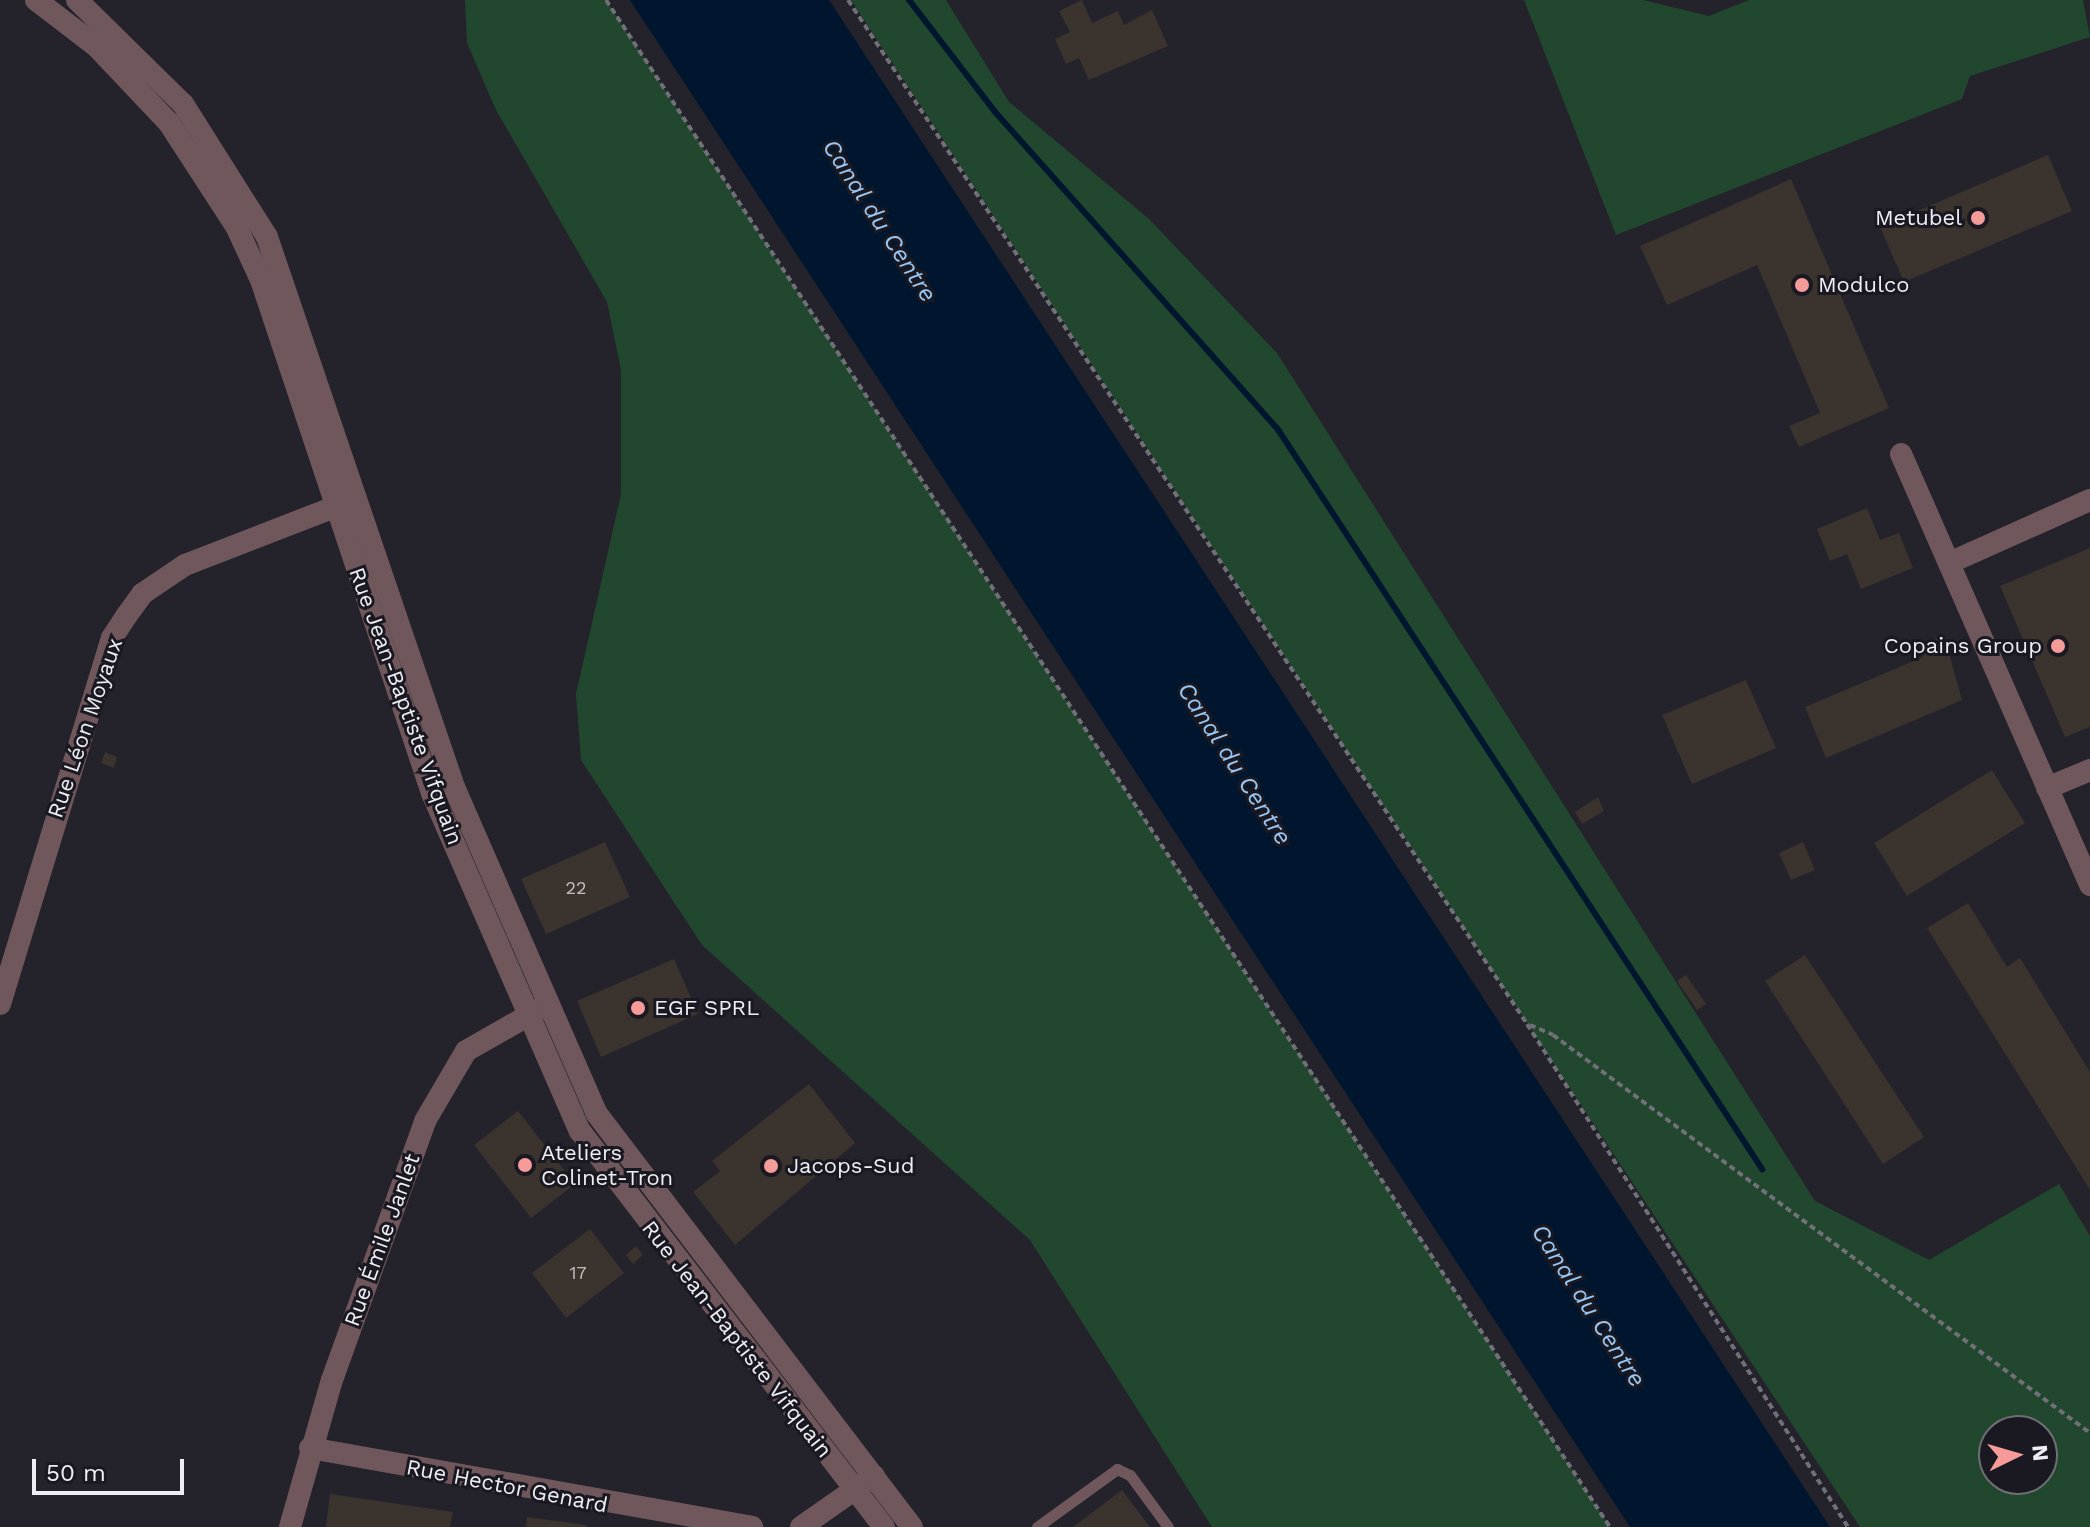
<!DOCTYPE html>
<meta charset="utf-8">
<style>
body{margin:0}
#map{position:relative;width:2090px;height:1527px;overflow:hidden;background:#24222b;font-family:"Work Sans",sans-serif}
div>[style]{position:absolute}
[style*='--x']{left:calc(var(--x)*1px);top:calc(var(--y)*1px);width:calc(var(--w)*1px);rotate:calc(var(--a)*1deg)}
.green>*{inset:0;background:#21482e}
.water>*{inset:0;background:#00162e}
.stream>*{height:6px;margin:-3px;padding:0 3px;transform-origin:3px;border-radius:3px;background:#00162e}
.building>*{inset:0;background:#3b332d}
.path>*{height:4px;margin-top:-2px;transform-origin:0;background:repeating-linear-gradient(90deg,#716f77 0 6px,transparent 0 10px)}
.service>*{height:11px;margin:-5.5px;padding:0 5.5px;transform-origin:5.5px;border-radius:5.5px;background:#6f575b}
.minor>*{height:22px;margin:-11px;padding:0 11px;transform-origin:11px;border-radius:11px;background:#6f575b}
.tertiary>*{height:22px;margin:-11px;padding:0 11px;transform-origin:11px;border-radius:11px;background:#6f575b}
.dots>*{width:22px;height:22px;translate:-50% -50%;box-sizing:border-box;border:4px solid #1a1921;border-radius:50%}
span{translate:-50% -50%;white-space:nowrap;text-align:center;line-height:1.15;-webkit-text-stroke:6px #1a1921;paint-order:stroke}
.number-label{font-size:18px;color:#c1bec2}
.number-label span{-webkit-text-stroke-width:0}
.poi-label{font-size:22px;color:#eeedf3}
.right{translate:-100% -50%;text-align:right}
.left{translate:0 -50%;text-align:left}
.street-label{font-size:22px;color:#eeedf3}
.water-label{font-size:24px;color:#99c7f5;font-style:italic}
.north{position:absolute;left:1978px;top:1415px;width:80px;height:80px;box-sizing:border-box;background:#1a1921;border:2px solid #6f6e75;border-radius:50%;rotate:85deg;font-size:22px;font-weight:700;line-height:32px;text-align:center;color:#eeedf3}
.north::after{content:'';display:block;margin:auto;width:28px;height:36px;background:#f59b9a;clip-path:polygon(50% 0,100% 100%,50% 72%,0 100%)}
.scale{position:absolute;left:32px;top:1459px;width:152px;height:36px;box-sizing:border-box;border:4px solid #eeedf3;border-top:0;padding-left:10px;font-size:24px;line-height:28px;white-space:nowrap;color:#eeedf3;-webkit-text-stroke:6px #1a1921;paint-order:stroke}
</style>
<div id="map">
<div class="green">
<i style="clip-path:polygon(465px 0,606px 0,1610px 1527px,1212px 1527px,1030px 1240px,702px 945px,581px 760px,576px 694px,621px 494px,621px 370px,607px 302px,496px 110px,467px 43px)"></i>
<i style="clip-path:polygon(evenodd,851px 0,946px 0,1009px 102px,1149px 219px,1277px 353px,1815px 1201px,1929px 1260px,2059px 1184px,2090px 1236px,2090px 1527px,1860px 1527px,851px 0,1994px 1431px,2042px 1431px,2042px 1479px,1994px 1479px,1994px 1431px)"></i>
<i style="clip-path:polygon(1524px 0,1643px 0,1709px 16px,1749px 0,2083px 0,2090px 37px,1970px 76px,1962px 99px,1616px 235px)"></i>
</div>
<div class="water">
<i style="clip-path:polygon(630px 0,829px 0,1830px 1527px,1630px 1527px)"></i>
</div>
<div class="stream">
<i style="--x:909;--y:0;--w:143;--a:52.4"></i>
<i style="--x:996;--y:113;--w:422;--a:48.3"></i>
<i style="--x:1277;--y:428;--w:886;--a:56.79"></i>
</div>
<div class="building">
<i style="clip-path:polygon(1082px 0,1092px 23px,1118px 11px,1124px 25px,1152px 10px,1168px 46px,1089px 80px,1079px 58px,1066px 64px,1055px 39px,1070px 32px,1059px 11px)"></i>
<i style="clip-path:polygon(2048px 155px,2072px 211px,1904px 282px,1880px 227px)"></i>
<i style="clip-path:polygon(1791px 179px,1889px 408px,1799px 447px,1789px 426px,1820px 413px,1757px 265px,1667px 305px,1640px 246px)"></i>
<i style="clip-path:polygon(1867px 508px,1880px 540px,1899px 533px,1913px 568px,1861px 589px,1847px 554px,1830px 561px,1817px 529px)"></i>
<i style="clip-path:polygon(2090px 548px,2090px 727px,2065px 737px,2000px 586px)"></i>
<i style="clip-path:polygon(1944px 635px,1962px 700px,1826px 758px,1805px 707px,1923px 657px,1919px 646px)"></i>
<i style="clip-path:polygon(1746px 680px,1776px 748px,1692px 784px,1662px 715px)"></i>
<i style="clip-path:polygon(105px 752px,117px 757px,114px 768px,101px 763px)"></i>
<i style="clip-path:polygon(1992px 770px,2025px 823px,1907px 896px,1874px 843px)"></i>
<i style="clip-path:polygon(1598px 797px,1604px 811px,1582px 824px,1575px 812px)"></i>
<i style="clip-path:polygon(605px 842px,630px 897px,546px 934px,521px 879px)"></i>
<i style="clip-path:polygon(1803px 842px,1815px 870px,1791px 880px,1779px 853px)"></i>
<i style="clip-path:polygon(1968px 903px,2007px 967px,2020px 958px,2090px 1072px,2090px 1190px,1927px 928px)"></i>
<i style="clip-path:polygon(1805px 955px,1924px 1137px,1883px 1164px,1765px 981px)"></i>
<i style="clip-path:polygon(674px 959px,698px 1014px,601px 1057px,577px 1001px)"></i>
<i style="clip-path:polygon(1686px 975px,1706px 1004px,1697px 1010px,1677px 981px)"></i>
<i style="clip-path:polygon(809px 1084px,855px 1143px,735px 1245px,693px 1192px,720px 1171px,712px 1161px)"></i>
<i style="clip-path:polygon(518px 1111px,575px 1184px,531px 1218px,474px 1145px)"></i>
<i style="clip-path:polygon(590px 1229px,624px 1273px,566px 1318px,532px 1273px)"></i>
<i style="clip-path:polygon(636px 1246px,643px 1255px,633px 1264px,626px 1255px)"></i>
<i style="clip-path:polygon(1122px 1490px,1150px 1527px,1073px 1527px)"></i>
<i style="clip-path:polygon(330px 1494px,453px 1512px,450px 1527px,326px 1527px)"></i>
<i style="clip-path:polygon(527px 1517px,586px 1525px,586px 1527px,526px 1527px)"></i>
</div>
<div class="path">
<i style="--x:606;--y:0;--w:1827;--a:56.68"></i>
<i style="--x:848;--y:0;--w:1229;--a:56.45"></i>
<i style="--x:1527;--y:1024;--w:597;--a:57.46"></i>
<i style="--x:1530;--y:1025;--w:25;--a:23"></i>
<i style="--x:1553;--y:1035;--w:668;--a:36.54"></i>
</div>
<div class="service">
<i style="--x:1037;--y:1527;--w:99;--a:-35.9"></i>
<i style="--x:1117;--y:1469;--w:14;--a:25"></i>
<i style="--x:1130;--y:1475;--w:64;--a:53.8"></i>
</div>
<div class="minor">
<i style="--x:1901;--y:454;--w:471;--a:66.3"></i>
<i style="--x:1949;--y:563;--w:154;--a:-24.1"></i>
<i style="--x:2047;--y:788;--w:47;--a:-22.7"></i>
<i style="--x:0;--y:1004;--w:383;--a:-73"></i>
<i style="--x:112;--y:638;--w:27;--a:-57"></i>
<i style="--x:127;--y:615;--w:26;--a:-54"></i>
<i style="--x:142;--y:594;--w:52;--a:-34"></i>
<i style="--x:185;--y:565;--w:180;--a:-21.2"></i>
<i style="--x:310;--y:1448;--w:449;--a:10.1"></i>
<i style="--x:290;--y:1527;--w:153;--a:-74.1"></i>
<i style="--x:332;--y:1380;--w:275;--a:-70.2"></i>
<i style="--x:425;--y:1121;--w:81;--a:-59.6"></i>
<i style="--x:466;--y:1051;--w:89;--a:-29.7"></i>
<i style="--x:801;--y:1527;--w:89;--a:-34.9"></i>
</div>
<div class="tertiary">
<i style="--x:36;--y:0;--w:76;--a:37.5"></i>
<i style="--x:96;--y:46;--w:106;--a:46.5"></i>
<i style="--x:169;--y:123;--w:123;--a:57"></i>
<i style="--x:236;--y:226;--w:60;--a:65.2"></i>
<i style="--x:261;--y:280;--w:541;--a:71.57"></i>
<i style="--x:432;--y:793;--w:369;--a:66.4"></i>
<i style="--x:580;--y:1131;--w:499;--a:52.5"></i>
<i style="--x:77;--y:0;--w:148;--a:44.5"></i>
<i style="--x:183;--y:104;--w:157;--a:57.7"></i>
<i style="--x:267;--y:237;--w:581;--a:71.22"></i>
<i style="--x:454;--y:787;--w:357;--a:66.4"></i>
<i style="--x:597;--y:1114;--w:519;--a:52.67"></i>
</div>
<div class="dots">
<i style="left:1978px;top:218px;background:#f59b9a"></i>
<i style="left:1802px;top:285px;background:#f59b9a"></i>
<i style="left:2058px;top:646px;background:#f59b9a"></i>
<i style="left:638px;top:1008px;background:#f59b9a"></i>
<i style="left:525px;top:1165px;background:#f59b9a"></i>
<i style="left:771px;top:1166px;background:#f59b9a"></i>
</div>
<div class="number-label">
<span style="left:576px;top:888px">22</span>
<span style="left:578px;top:1273px">17</span>
</div>
<div class="poi-label">
<span class="right" style="left:1962px;top:218px">Metubel</span>
<span class="left" style="left:1818px;top:285px">Modulco</span>
<span class="right" style="left:2042px;top:646px">Copains Group</span>
<span class="left" style="left:654px;top:1008px">EGF SPRL</span>
<span class="left" style="left:541px;top:1165px">Ateliers<br>Colinet-Tron</span>
<span class="left" style="left:787px;top:1166px">Jacops-Sud</span>
</div>
<div class="street-label">
<span style="left:406px;top:706px;rotate:70deg">Rue Jean-Baptiste Vifquain</span>
<span style="left:85px;top:728px;rotate:-71deg">Rue Léon Moyaux</span>
<span style="left:382px;top:1240px;rotate:-70deg">Rue Émile Janlet</span>
<span style="left:737px;top:1339px;rotate:52deg">Rue Jean-Baptiste Vifquain</span>
<span style="left:507px;top:1486px;rotate:11deg">Rue Hector Genard</span>
</div>
<div class="water-label">
<span style="left:879px;top:221px;rotate:57deg">Canal du Centre</span>
<span style="left:1234px;top:764px;rotate:57deg">Canal du Centre</span>
<span style="left:1588px;top:1306px;rotate:57deg">Canal du Centre</span>
</div>
<div class="north">N</div>
<div class="scale">50 m</div>
</div>
